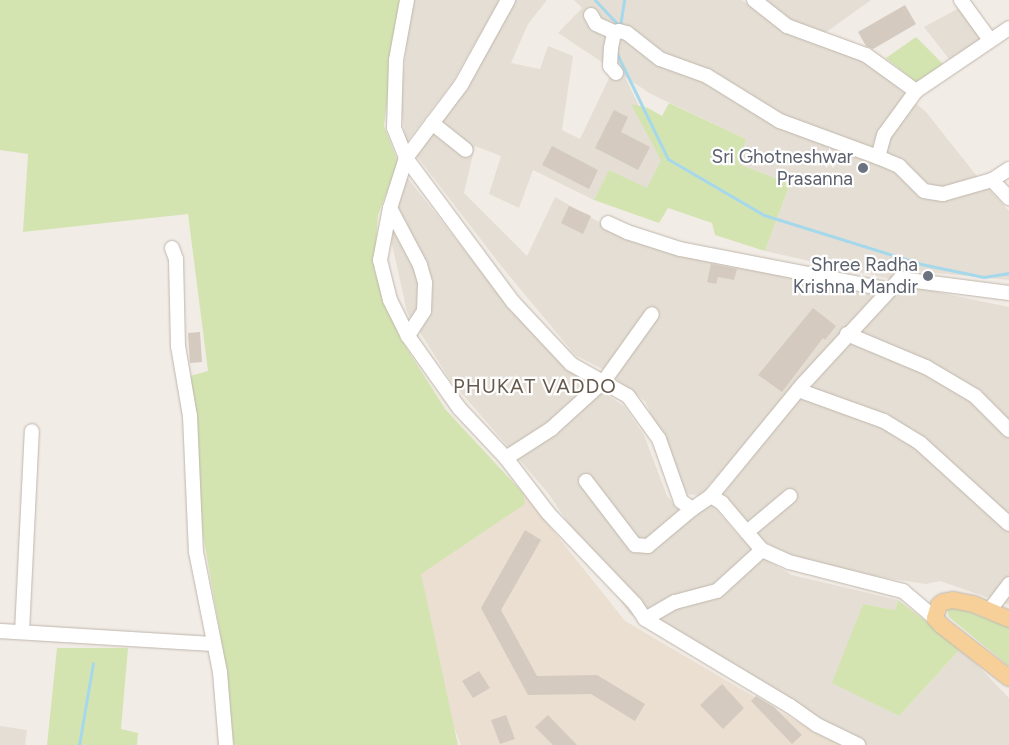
<!DOCTYPE html>
<style>
body{margin:0}
#map{position:relative;width:1009px;height:745px;overflow:hidden;background:#f2ece6;font-family:Figtree,sans-serif}
div>[style]{position:absolute}
[style*='--x']{left:calc(var(--x)*1px);top:calc(var(--y)*1px);width:calc(var(--w)*1px);rotate:calc(var(--a)*1deg)}
.residential>*{inset:0;background:#e5ded4}
.education>*{inset:0;background:#eadfd0}
.green>*{inset:0;background:#d4e4b1}
.stream>*{height:3px;margin:-1.5px;padding:0 1.5px;transform-origin:1.5px;border-radius:1.5px;background:#a5d8eb}
.building>*{inset:0;background:#d5cabf}
.roads{filter:drop-shadow(0 0 1px #bfb6ac) drop-shadow(0 0 1px #bfb6ac)}
.minor>*{height:14px;margin:-7px;padding:0 7px;transform-origin:7px;border-radius:7px;background:#fff}
.major>*{height:16px;margin:-8px;padding:0 8px;transform-origin:8px;border-radius:8px;background:#f7d099}
.dots>*{width:14px;height:14px;translate:-50% -50%;box-sizing:border-box;border:2px solid #fff;border-radius:50%}
span{translate:-50% -50%;white-space:nowrap;text-align:center;line-height:1.15;-webkit-text-stroke:4.5px #fff;paint-order:stroke}
.worship-label{font-size:19px;color:#5b616d}
.right{translate:-100% -50%;text-align:right}
.neighbourhood-label{font-size:20px;color:#66594d;letter-spacing:1px}
</style>
<div id="map">
<div class="residential">
<i style="clip-path:polygon(412px 0,500px 0,452px 83px,406px 143px,400px 101px)"></i>
<i style="clip-path:polygon(513px 0,547px 0,528px 24px,511px 63px,540px 69px,548px 46px,573px 56px,562px 130px,580px 139px,611px 74px,617px 72px,558px 33px,582px 8px,574px 0,742px 0,777px 27px,870px 63px,926px 112px,976px 175px,1009px 211px,1009px 280px,915px 271px,890px 279px,765px 251px,790px 184px,739px 164px,746px 139px,651px 94px,625px 77px,663px 156px,647px 189px,609px 170px,594px 200px,533px 170px,519px 208px,489px 194px,501px 156px,475px 146px,464px 193px,527px 256px,555px 197px,606px 226px,877px 294px,700px 496px,687px 494px,645px 401px,602px 369px,575px 355px,502px 267px,415px 154px)"></i>
<i style="clip-path:polygon(764px 0,871px 0,825px 33px,792px 21px)"></i>
<i style="clip-path:polygon(959px 8px,982px 39px,949px 59px,924px 27px)"></i>
<i style="clip-path:polygon(406px 176px,499px 294px,534px 332px,578px 376px,624px 406px,644px 435px,667px 496px,685px 517px,709px 501px,737px 534px,764px 559px,792px 575px,898px 600px,895px 610px,863px 604px,833px 683px,899px 716px,961px 648px,1009px 698px,1009px 745px,866px 745px,654px 621px,638px 620px,629px 613px,548px 493px,451px 381px,407px 312px,390px 235px)"></i>
<i style="clip-path:polygon(897px 287px,913px 287px,1009px 307px,1009px 605px,940px 581px,926px 584px,886px 578px,806px 562px,766px 543px,719px 494px)"></i>
<i style="clip-path:polygon(0 726px,27px 730px,25px 745px,0 745px)"></i>
</div>
<div class="education">
<i style="clip-path:polygon(523px 493px,625px 621px,818px 734px,841px 745px,461px 745px,435px 679px,404px 574px,483px 499px)"></i>
</div>
<div class="green">
<i style="clip-path:polygon(0 0,400px 0,384px 126px,398px 162px,378px 215px,374px 270px,400px 338px,446px 410px,523px 493px,525px 504px,421px 574px,458px 745px,234px 745px,220px 632px,203px 535px,190px 376px,208px 371px,188px 214px,23px 232px,28px 154px,0 150px)"></i>
<i style="clip-path:polygon(916px 37px,943px 64px,916px 82px,886px 58px)"></i>
<i style="clip-path:polygon(669px 103px,746px 139px,739px 164px,790px 184px,765px 251px,715px 235px,712px 223px,668px 208px,659px 223px,594px 200px,609px 170px,647px 188px,661px 160px,631px 104px,648px 108px,662px 116px)"></i>
<i style="clip-path:polygon(898px 600px,961px 648px,899px 716px,832px 683px,863px 604px,895px 610px)"></i>
<i style="clip-path:polygon(959px 608px,1009px 627px,1009px 666px,949px 617px,947px 609px)"></i>
<i style="clip-path:polygon(57px 648px,128px 648px,121px 729px,138px 733px,137px 745px,47px 745px)"></i>
</div>
<div class="stream">
<i style="--x:595;--y:0;--w:37;--a:47"></i>
<i style="--x:620;--y:26;--w:26;--a:-81"></i>
<i style="--x:616;--y:52;--w:119;--a:64.1"></i>
<i style="--x:668;--y:159;--w:111;--a:30.3"></i>
<i style="--x:764;--y:215;--w:164;--a:17.3"></i>
<i style="--x:921;--y:264;--w:64;--a:11.7"></i>
<i style="--x:984;--y:277;--w:25;--a:-9"></i>
<i style="--x:79;--y:745;--w:83;--a:-80.3"></i>
</div>
<div class="building">
<i style="clip-path:polygon(905px 5px,916px 24px,873px 49px,866px 46px,858px 32px)"></i>
<i style="clip-path:polygon(614px 110px,628px 117px,621px 132px,650px 147px,638px 170px,595px 148px)"></i>
<i style="clip-path:polygon(552px 146px,598px 170px,589px 189px,542px 165px)"></i>
<i style="clip-path:polygon(569px 206px,591px 216px,583px 234px,561px 223px)"></i>
<i style="clip-path:polygon(711px 264px,737px 269px,734px 280px,718px 277px,716px 284px,707px 282px)"></i>
<i style="clip-path:polygon(813px 308px,836px 326px,825px 340px,823px 338px,782px 392px,758px 375px)"></i>
<i style="clip-path:polygon(200px 332px,202px 362px,190px 363px,188px 333px)"></i>
<i style="clip-path:polygon(525px 530px,541px 540px,501px 610px,537px 676px,597px 675px,645px 704px,635px 721px,591px 694px,528px 695px,481px 608px)"></i>
<i style="clip-path:polygon(479px 671px,490px 688px,473px 698px,462px 681px)"></i>
<i style="clip-path:polygon(722px 684px,744px 708px,723px 729px,700px 705px)"></i>
<i style="clip-path:polygon(756px 696px,774px 707px,802px 735px,792px 744px,751px 701px)"></i>
<i style="clip-path:polygon(506px 715px,515px 739px,500px 744px,491px 720px)"></i>
<i style="clip-path:polygon(548px 715px,577px 745px,553px 745px,535px 727px)"></i>
</div>
<div class="roads">
<div class="minor">
<i style="--x:407;--y:0;--w:61;--a:100.4"></i>
<i style="--x:396;--y:60;--w:68;--a:91.7"></i>
<i style="--x:394;--y:128;--w:32;--a:68"></i>
<i style="--x:406;--y:158;--w:179;--a:53.4"></i>
<i style="--x:513;--y:302;--w:85;--a:46.9"></i>
<i style="--x:571;--y:364;--w:65;--a:29.3"></i>
<i style="--x:628;--y:396;--w:53;--a:54.2"></i>
<i style="--x:659;--y:439;--w:66;--a:70.5"></i>
<i style="--x:681;--y:501;--w:14;--a:36"></i>
<i style="--x:692;--y:509;--w:23;--a:-34"></i>
<i style="--x:711;--y:496;--w:13;--a:32"></i>
<i style="--x:722;--y:503;--w:62;--a:49.6"></i>
<i style="--x:762;--y:550;--w:30;--a:24"></i>
<i style="--x:789;--y:562;--w:118;--a:14.3"></i>
<i style="--x:903;--y:591;--w:42;--a:40.2"></i>
<i style="--x:508;--y:0;--w:97;--a:118.9"></i>
<i style="--x:461;--y:85;--w:91;--a:127"></i>
<i style="--x:406;--y:158;--w:52;--a:107.7"></i>
<i style="--x:390;--y:208;--w:53;--a:100.9"></i>
<i style="--x:380;--y:260;--w:41;--a:76"></i>
<i style="--x:390;--y:300;--w:40;--a:63.4"></i>
<i style="--x:408;--y:336;--w:88;--a:54.7"></i>
<i style="--x:459;--y:408;--w:69;--a:46.8"></i>
<i style="--x:506;--y:458;--w:69;--a:52.6"></i>
<i style="--x:548;--y:513;--w:126;--a:46.3"></i>
<i style="--x:635;--y:604;--w:18;--a:56"></i>
<i style="--x:645;--y:619;--w:34;--a:-30"></i>
<i style="--x:675;--y:602;--w:43;--a:-14.7"></i>
<i style="--x:717;--y:591;--w:61;--a:-42.3"></i>
<i style="--x:754;--y:0;--w:42;--a:38.2"></i>
<i style="--x:787;--y:26;--w:84;--a:20.2"></i>
<i style="--x:866;--y:55;--w:62;--a:35.8"></i>
<i style="--x:916;--y:91;--w:54;--a:126"></i>
<i style="--x:884;--y:135;--w:23;--a:105"></i>
<i style="--x:878;--y:157;--w:23;--a:23"></i>
<i style="--x:899;--y:166;--w:35;--a:45"></i>
<i style="--x:924;--y:191;--w:19;--a:9"></i>
<i style="--x:943;--y:194;--w:51;--a:-15.9"></i>
<i style="--x:992;--y:180;--w:20;--a:-33"></i>
<i style="--x:961;--y:0;--w:49;--a:54.1"></i>
<i style="--x:591;--y:15;--w:10;--a:61"></i>
<i style="--x:596;--y:24;--w:20;--a:24"></i>
<i style="--x:616;--y:73;--w:9;--a:-131"></i>
<i style="--x:610;--y:66;--w:18;--a:-87"></i>
<i style="--x:611;--y:48;--w:16;--a:-79"></i>
<i style="--x:614;--y:32;--w:5;--a:-11"></i>
<i style="--x:619;--y:31;--w:8;--a:14"></i>
<i style="--x:627;--y:33;--w:42;--a:38.2"></i>
<i style="--x:660;--y:59;--w:50;--a:19.9"></i>
<i style="--x:707;--y:76;--w:86;--a:31.7"></i>
<i style="--x:780;--y:121;--w:104;--a:20.2"></i>
<i style="--x:916;--y:91;--w:112;--a:-34.1"></i>
<i style="--x:432;--y:123;--w:43;--a:38.5"></i>
<i style="--x:992;--y:180;--w:25;--a:47"></i>
<i style="--x:390;--y:208;--w:64;--a:62.2"></i>
<i style="--x:420;--y:265;--w:19;--a:74"></i>
<i style="--x:425;--y:283;--w:28;--a:92"></i>
<i style="--x:424;--y:311;--w:30;--a:123"></i>
<i style="--x:608;--y:223;--w:21;--a:25"></i>
<i style="--x:627;--y:232;--w:56;--a:17.8"></i>
<i style="--x:680;--y:249;--w:214;--a:11"></i>
<i style="--x:172;--y:248;--w:12;--a:70"></i>
<i style="--x:176;--y:259;--w:87;--a:88.7"></i>
<i style="--x:178;--y:346;--w:71;--a:80.3"></i>
<i style="--x:190;--y:416;--w:136;--a:87.5"></i>
<i style="--x:196;--y:552;--w:122;--a:78.7"></i>
<i style="--x:220;--y:672;--w:73;--a:85.3"></i>
<i style="--x:847;--y:334;--w:86;--a:22.7"></i>
<i style="--x:926;--y:367;--w:57;--a:30.6"></i>
<i style="--x:975;--y:396;--w:48;--a:45"></i>
<i style="--x:798;--y:390;--w:91;--a:19.8"></i>
<i style="--x:884;--y:421;--w:42;--a:31.4"></i>
<i style="--x:920;--y:443;--w:120;--a:42.3"></i>
<i style="--x:506;--y:458;--w:54;--a:-32.8"></i>
<i style="--x:551;--y:429;--w:72;--a:-42.2"></i>
<i style="--x:604;--y:381;--w:82;--a:-54.4"></i>
<i style="--x:586;--y:481;--w:81;--a:52.6"></i>
<i style="--x:635;--y:545;--w:13;--a:4"></i>
<i style="--x:648;--y:546;--w:57;--a:-40.1"></i>
<i style="--x:711;--y:496;--w:145;--a:-50.6"></i>
<i style="--x:803;--y:384;--w:143;--a:-47.3"></i>
<i style="--x:900;--y:279;--w:110;--a:7.3"></i>
<i style="--x:747;--y:532;--w:56;--a:-39.9"></i>
<i style="--x:989;--y:611;--w:34;--a:-53"></i>
<i style="--x:645;--y:619;--w:169;--a:31"></i>
<i style="--x:790;--y:706;--w:33;--a:35"></i>
<i style="--x:817;--y:725;--w:46;--a:26"></i>
<i style="--x:0;--y:631;--w:214;--a:3.5"></i>
<i style="--x:22;--y:632;--w:201;--a:-87.2"></i>
</div>
<div class="major">
<i style="--x:1009;--y:619;--w:39;--a:-157"></i>
<i style="--x:973;--y:604;--w:20;--a:-169"></i>
<i style="--x:953;--y:600;--w:10;--a:169"></i>
<i style="--x:943;--y:602;--w:5;--a:143"></i>
<i style="--x:939;--y:605;--w:14;--a:107"></i>
<i style="--x:935;--y:618;--w:9;--a:49"></i>
<i style="--x:941;--y:625;--w:86;--a:37.9"></i>
</div>
</div>
<div class="dots">
<i style="left:863px;top:168px;background:#6b7280"></i>
<i style="left:928px;top:276px;background:#6b7280"></i>
</div>
<div class="worship-label">
<span class="right" style="left:853px;top:168px">Sri Ghotneshwar<br>Prasanna</span>
<span class="right" style="left:918px;top:276px">Shree Radha<br>Krishna Mandir</span>
</div>
<div class="neighbourhood-label">
<span style="left:535px;top:386px">PHUKAT VADDO</span>
</div>
</div>
